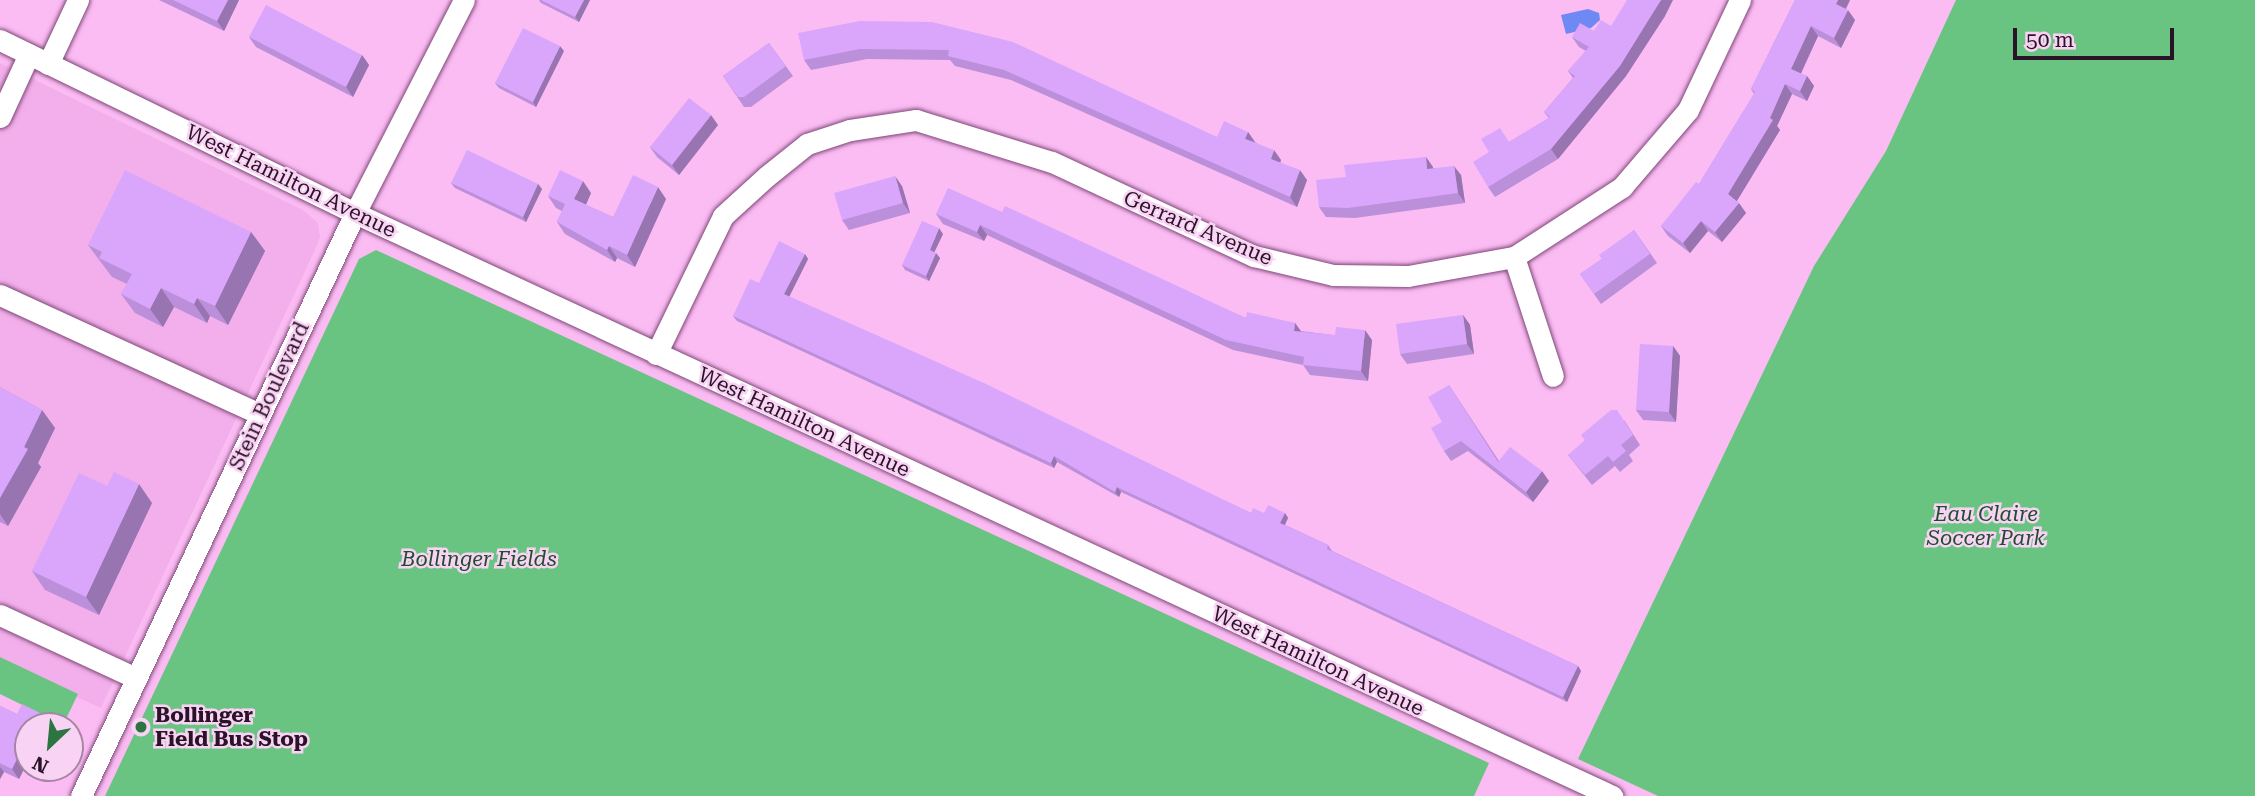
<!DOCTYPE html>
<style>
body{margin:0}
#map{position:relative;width:2255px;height:796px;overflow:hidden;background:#fbbcf3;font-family:"Roboto Serif",serif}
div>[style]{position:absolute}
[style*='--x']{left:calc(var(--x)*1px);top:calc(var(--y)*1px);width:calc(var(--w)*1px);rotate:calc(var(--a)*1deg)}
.built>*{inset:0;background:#f3afeb}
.green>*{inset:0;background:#69c381}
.water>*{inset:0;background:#6e88f4}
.roads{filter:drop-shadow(0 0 2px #7e4778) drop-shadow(0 0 2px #7e4778)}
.minor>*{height:21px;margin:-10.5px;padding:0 10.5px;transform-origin:10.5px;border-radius:10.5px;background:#fff}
.wall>*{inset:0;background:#bb8fd9}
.shaded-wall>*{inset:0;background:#9874b0}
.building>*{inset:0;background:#d9a6fc}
.dots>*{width:19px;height:19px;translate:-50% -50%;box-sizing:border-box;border:4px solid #f9d3f4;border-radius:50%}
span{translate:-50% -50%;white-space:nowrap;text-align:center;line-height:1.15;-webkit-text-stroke:5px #f9d3f4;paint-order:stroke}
.street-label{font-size:21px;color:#2a1327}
.park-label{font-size:21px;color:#1f4e2d;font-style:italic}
.poi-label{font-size:21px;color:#2a1327;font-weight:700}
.left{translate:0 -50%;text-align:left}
.north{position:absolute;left:14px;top:712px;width:70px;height:70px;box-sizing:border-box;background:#f9d3f4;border:2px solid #a686a2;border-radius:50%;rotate:206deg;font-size:19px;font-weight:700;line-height:28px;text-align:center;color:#2a1327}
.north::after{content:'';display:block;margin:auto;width:24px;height:32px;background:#2c7543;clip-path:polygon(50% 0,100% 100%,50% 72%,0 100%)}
.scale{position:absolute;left:2013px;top:28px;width:161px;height:32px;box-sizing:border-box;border:4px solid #2a1327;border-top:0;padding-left:9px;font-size:21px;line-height:24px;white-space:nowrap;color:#2a1327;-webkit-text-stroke:5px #f9d3f4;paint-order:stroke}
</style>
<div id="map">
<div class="built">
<i style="clip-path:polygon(0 63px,303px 210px,318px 223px,320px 237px,314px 252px,101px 708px,0 662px)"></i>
</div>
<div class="green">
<i style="clip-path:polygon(1956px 0,2255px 0,2255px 796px,1658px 796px,1578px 759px,1814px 266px,1886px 151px)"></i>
<i style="clip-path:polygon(376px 250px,1489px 763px,1474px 796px,105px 796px,359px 259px)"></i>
<i style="clip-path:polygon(0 657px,78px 694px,63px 725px,0 694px)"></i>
</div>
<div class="water">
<i style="clip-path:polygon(1588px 9px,1599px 13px,1600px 20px,1591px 28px,1566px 34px,1561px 15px)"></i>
</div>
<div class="roads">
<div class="minor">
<i style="--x:0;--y:40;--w:395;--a:26"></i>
<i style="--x:355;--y:213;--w:1386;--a:24.88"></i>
<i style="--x:48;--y:64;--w:71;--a:-64.9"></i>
<i style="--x:0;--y:117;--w:69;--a:-65.3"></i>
<i style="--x:1514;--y:257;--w:125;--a:71.9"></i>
<i style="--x:0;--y:295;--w:286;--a:24.6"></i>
<i style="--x:656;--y:354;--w:153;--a:-64.1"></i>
<i style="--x:723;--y:216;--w:59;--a:-42.3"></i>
<i style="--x:767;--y:176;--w:51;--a:-38.7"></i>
<i style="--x:807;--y:144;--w:45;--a:-18"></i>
<i style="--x:850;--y:130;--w:67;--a:-8.6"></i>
<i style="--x:916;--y:120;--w:142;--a:17.2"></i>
<i style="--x:1052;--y:162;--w:223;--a:25"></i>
<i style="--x:1254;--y:256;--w:81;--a:13.5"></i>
<i style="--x:1333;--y:275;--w:75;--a:0.8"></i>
<i style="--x:1408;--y:276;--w:108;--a:-10.2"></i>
<i style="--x:1514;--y:257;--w:129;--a:-32.9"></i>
<i style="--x:1622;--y:187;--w:101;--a:-49.4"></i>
<i style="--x:1688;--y:110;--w:122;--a:-64.7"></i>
<i style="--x:0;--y:615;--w:150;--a:24.9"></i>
<i style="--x:81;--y:796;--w:644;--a:-64.83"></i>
<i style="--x:355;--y:213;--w:239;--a:-62.9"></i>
</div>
</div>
<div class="wall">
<i style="clip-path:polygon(159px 0,239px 0,224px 31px)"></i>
<i style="clip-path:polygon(539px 0,590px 0,579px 22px,541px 3px)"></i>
<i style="clip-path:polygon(1795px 0,1850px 0,1846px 9px,1855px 20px,1841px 48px,1818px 36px,1801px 74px,1807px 76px,1814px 86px,1807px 101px,1792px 94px,1777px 126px,1780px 130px,1737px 201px,1746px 213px,1722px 242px,1708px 231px,1690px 253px,1668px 236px,1661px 226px,1699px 184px,1754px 94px,1751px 89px)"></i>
<i style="clip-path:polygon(1665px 16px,1626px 76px,1558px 159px,1495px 197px,1488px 187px,1509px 142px,1549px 118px,1544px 112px,1573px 78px,1568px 71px,1586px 51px,1579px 47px,1572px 37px,1611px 26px)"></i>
<i style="clip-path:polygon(860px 21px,1217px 137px,1248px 132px,1255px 142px,1281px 160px,1280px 162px,1307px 180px,1297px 207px,1011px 80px,955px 66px,950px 60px,867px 59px,811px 70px,804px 60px)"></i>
<i style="clip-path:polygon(249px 37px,362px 55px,369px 65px,353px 97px,256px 47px)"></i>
<i style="clip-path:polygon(769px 43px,793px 76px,751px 107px,744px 107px,723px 76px)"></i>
<i style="clip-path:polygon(564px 51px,536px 107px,499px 88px,495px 83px)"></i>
<i style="clip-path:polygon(718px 125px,679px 175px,657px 157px,650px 147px)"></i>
<i style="clip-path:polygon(1426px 157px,1433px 168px,1461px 175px,1465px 203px,1355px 218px,1326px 217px,1319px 207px,1346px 177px)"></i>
<i style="clip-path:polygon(451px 183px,538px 184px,542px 189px,526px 222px,455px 188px)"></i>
<i style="clip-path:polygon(902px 186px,910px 213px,849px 230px,842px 220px)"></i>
<i style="clip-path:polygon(591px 193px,586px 205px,613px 217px,666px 199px,635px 267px,617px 258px,615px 262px,565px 234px,557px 222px,562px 211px,556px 208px,548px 196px)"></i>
<i style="clip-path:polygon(1002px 212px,1246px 318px,1295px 323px,1301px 331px,1372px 340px,1368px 381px,1310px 375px,1303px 365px,1233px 350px,987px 235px,984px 241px,943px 224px,936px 214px)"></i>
<i style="clip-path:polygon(1634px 230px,1657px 263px,1601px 304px,1580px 274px,1602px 259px)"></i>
<i style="clip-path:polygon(251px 232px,265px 251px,228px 325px,210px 316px,207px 323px,174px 307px,163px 327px,135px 313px,121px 294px,127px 284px,112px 277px,88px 245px)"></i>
<i style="clip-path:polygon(943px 234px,934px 252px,940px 258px,929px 281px,905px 270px,902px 265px)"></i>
<i style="clip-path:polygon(805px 254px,808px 259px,789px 297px,1251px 513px,1285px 513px,1288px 518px,1285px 525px,1328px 545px,1332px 551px,1578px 666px,1581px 671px,1567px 702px,1121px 492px,1119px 497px,1057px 462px,1054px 468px,737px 321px,733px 316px,759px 283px)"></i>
<i style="clip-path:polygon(1463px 315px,1470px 325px,1474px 354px,1407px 364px,1400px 354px)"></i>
<i style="clip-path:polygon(1673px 346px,1680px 356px,1676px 422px,1643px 420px,1636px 410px)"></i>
<i style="clip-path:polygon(1449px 385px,1499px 461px,1549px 481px,1533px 502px,1468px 451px,1451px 461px,1444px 451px,1442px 422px)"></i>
<i style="clip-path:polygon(0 387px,42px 410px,55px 428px,38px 463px,41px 467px,8px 526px,0 522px)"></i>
<i style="clip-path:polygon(1624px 420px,1640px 445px,1629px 455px,1633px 461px,1620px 472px,1615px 466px,1592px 485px,1568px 455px)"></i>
<i style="clip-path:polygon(152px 503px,99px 615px,45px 590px,32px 571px)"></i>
<i style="clip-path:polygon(0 706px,17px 714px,40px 713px,47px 723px,28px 726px,28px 761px,19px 779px,4px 772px,0 779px)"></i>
</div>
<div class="shaded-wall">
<i style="clip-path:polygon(228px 0,239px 0,224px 31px,217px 21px)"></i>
<i style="clip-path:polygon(584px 0,590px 0,579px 22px,575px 17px)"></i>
<i style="clip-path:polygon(1661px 0,1673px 0,1665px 16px,1626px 76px,1558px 159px,1551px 149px)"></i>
<i style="clip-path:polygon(1838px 0,1850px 0,1843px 14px,1836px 4px)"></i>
<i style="clip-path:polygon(1848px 10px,1855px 20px,1841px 48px,1834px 38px)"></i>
<i style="clip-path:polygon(1811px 26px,1818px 36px,1798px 79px,1791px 69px)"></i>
<i style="clip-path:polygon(560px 46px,564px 51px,536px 107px,533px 102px)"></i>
<i style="clip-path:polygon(362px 55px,369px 65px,353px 97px,346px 87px)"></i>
<i style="clip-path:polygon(1807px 76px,1814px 86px,1807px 101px,1800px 91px)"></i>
<i style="clip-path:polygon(1785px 84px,1792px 94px,1777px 126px,1780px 130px,1735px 204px,1728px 194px,1770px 118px)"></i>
<i style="clip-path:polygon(711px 115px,718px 125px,679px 175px,672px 165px)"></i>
<i style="clip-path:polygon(1248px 132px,1255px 142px,1245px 139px)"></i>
<i style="clip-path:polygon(1274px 150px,1281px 160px,1278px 169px,1271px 159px)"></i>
<i style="clip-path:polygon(1426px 157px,1433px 167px,1434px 179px,1427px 169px)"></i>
<i style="clip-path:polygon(1454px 166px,1461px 175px,1465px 203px,1458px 193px)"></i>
<i style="clip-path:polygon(1300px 170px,1307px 180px,1297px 207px,1290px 197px)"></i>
<i style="clip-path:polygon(895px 176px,902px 186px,910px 213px,903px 203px)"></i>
<i style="clip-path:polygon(583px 181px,591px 193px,583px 211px,574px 199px)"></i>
<i style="clip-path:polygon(538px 184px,542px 189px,526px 222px,523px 217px)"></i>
<i style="clip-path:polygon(658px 187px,666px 199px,635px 267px,627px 255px)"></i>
<i style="clip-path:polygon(1739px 203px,1746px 213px,1722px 242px,1715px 232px)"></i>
<i style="clip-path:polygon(1701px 221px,1708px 231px,1690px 253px,1683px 243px)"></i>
<i style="clip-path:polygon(980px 225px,987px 235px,984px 241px,977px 232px)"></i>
<i style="clip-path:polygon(939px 228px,943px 234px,933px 255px,930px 250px)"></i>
<i style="clip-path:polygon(251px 232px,265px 251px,228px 325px,215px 306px)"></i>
<i style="clip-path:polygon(609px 246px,617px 258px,615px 262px,607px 250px)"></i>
<i style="clip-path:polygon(936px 253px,940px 258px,929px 281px,926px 276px)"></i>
<i style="clip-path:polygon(805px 254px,808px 259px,788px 299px,784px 294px)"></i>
<i style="clip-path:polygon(161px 288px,174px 307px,163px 327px,150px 309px)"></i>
<i style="clip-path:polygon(197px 298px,210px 316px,207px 323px,194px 304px)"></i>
<i style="clip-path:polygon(1463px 315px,1470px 325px,1474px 354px,1467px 344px)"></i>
<i style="clip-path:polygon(1295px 323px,1302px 333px,1294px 331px)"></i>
<i style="clip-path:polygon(1365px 330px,1372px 340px,1368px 381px,1361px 371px)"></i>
<i style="clip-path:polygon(1673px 346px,1680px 356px,1676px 422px,1669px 412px)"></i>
<i style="clip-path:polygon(42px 410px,55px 428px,38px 463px,41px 467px,8px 526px,0 514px,0 498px)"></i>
<i style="clip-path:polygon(1054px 456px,1057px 462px,1054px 468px,1051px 463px)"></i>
<i style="clip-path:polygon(1542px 471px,1549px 481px,1533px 502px,1526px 492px)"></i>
<i style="clip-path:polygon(139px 484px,152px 503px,99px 615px,86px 597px)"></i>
<i style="clip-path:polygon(1117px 487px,1121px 492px,1119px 497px,1115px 492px)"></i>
<i style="clip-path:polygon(1285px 513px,1288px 518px,1283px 528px,1280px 523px)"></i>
<i style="clip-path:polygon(1578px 666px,1581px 671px,1567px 702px,1563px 697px)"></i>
<i style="clip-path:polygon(40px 713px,47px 723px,46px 726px,34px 726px)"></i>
<i style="clip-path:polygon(28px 737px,28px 761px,19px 779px,12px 769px)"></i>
<i style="clip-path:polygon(0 767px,4px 772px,0 779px)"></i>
</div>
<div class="building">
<i style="clip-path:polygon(173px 0,228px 0,217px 21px)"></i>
<i style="clip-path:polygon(541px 0,584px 0,575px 17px)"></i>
<i style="clip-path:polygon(1627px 0,1661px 0,1620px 66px,1551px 149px,1488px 187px,1473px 162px,1489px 152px,1481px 139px,1500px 128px,1509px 142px,1550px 117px,1544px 112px,1575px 76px,1568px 71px,1589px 47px,1572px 37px,1580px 23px,1594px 31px,1601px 20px,1611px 26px)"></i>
<i style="clip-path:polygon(1795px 0,1838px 0,1836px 4px,1848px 10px,1834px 38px,1811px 26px,1791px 69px,1807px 76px,1800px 91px,1785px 84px,1770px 118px,1773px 120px,1728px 194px,1739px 203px,1715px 232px,1701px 221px,1683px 243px,1661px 226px,1696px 182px,1699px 184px,1755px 92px,1751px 89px)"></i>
<i style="clip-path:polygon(266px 5px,362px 55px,346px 87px,249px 37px)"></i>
<i style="clip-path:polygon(860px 21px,932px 22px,1013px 42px,1217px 137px,1224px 121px,1248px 132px,1245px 139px,1274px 150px,1271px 159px,1300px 170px,1290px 197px,1004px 70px,948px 56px,949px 50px,860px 49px,804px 60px,798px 33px)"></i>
<i style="clip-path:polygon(523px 28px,560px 46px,533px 102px,495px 83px)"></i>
<i style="clip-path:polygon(769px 43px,786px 66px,744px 97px,738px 97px,723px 76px)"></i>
<i style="clip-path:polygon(689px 98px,711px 115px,672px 165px,650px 147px)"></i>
<i style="clip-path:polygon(467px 150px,538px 184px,523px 217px,451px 183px)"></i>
<i style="clip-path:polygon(1426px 157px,1427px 169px,1454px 166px,1458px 193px,1348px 208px,1319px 207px,1316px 180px,1346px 177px,1344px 165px)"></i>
<i style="clip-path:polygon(125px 170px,251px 232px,215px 306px,197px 298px,194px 304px,161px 288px,150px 309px,121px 294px,132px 274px,99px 258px,102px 252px,88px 245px)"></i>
<i style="clip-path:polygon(560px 170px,583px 181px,574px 199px,613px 217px,633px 175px,658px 187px,627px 255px,609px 246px,607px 250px,557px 222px,565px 204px,548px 196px)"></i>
<i style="clip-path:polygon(895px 176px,903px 203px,842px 220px,834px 193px)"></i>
<i style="clip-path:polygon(948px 188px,1002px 212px,1005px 206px,1246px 318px,1247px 312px,1295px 323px,1294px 331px,1335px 335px,1336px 327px,1365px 330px,1361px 371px,1303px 365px,1304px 357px,1226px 340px,980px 225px,977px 232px,936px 214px)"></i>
<i style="clip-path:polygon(922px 221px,939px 228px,930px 250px,936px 253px,926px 276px,902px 265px)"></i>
<i style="clip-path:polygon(1634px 230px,1650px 254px,1594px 294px,1580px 274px,1602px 259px,1599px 255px)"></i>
<i style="clip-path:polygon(779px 241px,805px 254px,784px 294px,986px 384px,1251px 513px,1253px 508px,1264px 513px,1268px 505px,1285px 513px,1280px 523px,1328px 545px,1327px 549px,1578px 666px,1563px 697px,1117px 487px,1115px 492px,1054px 456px,1051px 463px,733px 316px,750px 279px,759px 283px)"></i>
<i style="clip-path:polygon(1463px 315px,1467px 344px,1400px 354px,1396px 324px)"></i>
<i style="clip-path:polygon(1640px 344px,1673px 346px,1669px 412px,1636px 410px)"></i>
<i style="clip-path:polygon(1449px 385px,1498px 462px,1510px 447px,1542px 471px,1526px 492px,1461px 441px,1444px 451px,1431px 428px,1442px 422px,1428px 397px)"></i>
<i style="clip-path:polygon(0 387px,42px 410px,24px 447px,28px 449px,0 498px)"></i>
<i style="clip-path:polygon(1611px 410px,1617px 410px,1633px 435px,1621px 445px,1626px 451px,1613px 462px,1608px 456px,1585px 475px,1568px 455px,1585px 440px,1581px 435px)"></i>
<i style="clip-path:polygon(114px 472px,139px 484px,86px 597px,32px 571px,79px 473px,107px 486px)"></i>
<i style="clip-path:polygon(22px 704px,40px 713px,34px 726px,28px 726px,28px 737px,12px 769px,0 763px,0 706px,17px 714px)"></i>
</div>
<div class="dots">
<i style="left:141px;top:727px;background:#2c7543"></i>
</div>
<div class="street-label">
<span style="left:291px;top:181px;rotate:26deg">West Hamilton Avenue</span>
<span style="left:1198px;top:228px;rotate:23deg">Gerrard Avenue</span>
<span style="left:269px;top:396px;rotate:-65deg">Stein Boulevard</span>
<span style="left:804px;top:422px;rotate:25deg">West Hamilton Avenue</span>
<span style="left:1318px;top:661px;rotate:25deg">West Hamilton Avenue</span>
</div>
<div class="park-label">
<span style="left:1986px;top:526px">Eau Claire<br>Soccer Park</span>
<span style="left:479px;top:559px">Bollinger Fields</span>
</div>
<div class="poi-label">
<span class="left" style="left:155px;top:727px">Bollinger<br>Field Bus Stop</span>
</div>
<div class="north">N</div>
<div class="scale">50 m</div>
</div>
